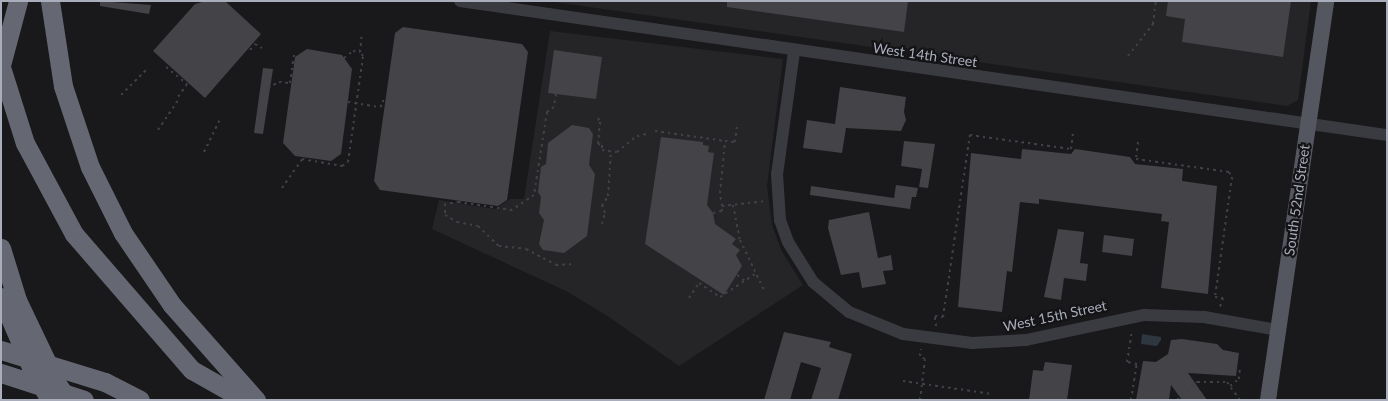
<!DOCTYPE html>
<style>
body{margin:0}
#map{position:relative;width:1388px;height:401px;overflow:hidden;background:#19191b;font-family:Lato,sans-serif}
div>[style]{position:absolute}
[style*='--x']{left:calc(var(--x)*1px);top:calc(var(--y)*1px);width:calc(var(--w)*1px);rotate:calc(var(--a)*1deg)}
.built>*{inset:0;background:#252528}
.water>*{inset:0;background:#2e3640}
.building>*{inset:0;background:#434348}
.path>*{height:2px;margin-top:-1px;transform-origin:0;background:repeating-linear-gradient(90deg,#3f4148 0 2.5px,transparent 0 6.5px)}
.minor>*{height:12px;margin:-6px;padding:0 6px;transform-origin:6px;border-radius:6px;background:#3a3a41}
.major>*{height:16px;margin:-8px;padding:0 8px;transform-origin:8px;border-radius:8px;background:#555760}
.highway>*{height:19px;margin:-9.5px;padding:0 9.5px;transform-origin:9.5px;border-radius:9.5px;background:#656872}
.highway-bridge>*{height:19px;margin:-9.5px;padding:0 9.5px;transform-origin:9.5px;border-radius:9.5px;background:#656872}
span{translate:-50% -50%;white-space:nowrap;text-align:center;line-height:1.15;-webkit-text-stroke:4.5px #141416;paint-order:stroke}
.street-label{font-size:14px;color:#aaaebc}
.frame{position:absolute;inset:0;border:2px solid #aaaebc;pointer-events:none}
</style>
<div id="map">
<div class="built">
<i style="clip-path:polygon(547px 1px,1311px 1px,1298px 100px,1287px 106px)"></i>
<i style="clip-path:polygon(550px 31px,783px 59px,767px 186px,772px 225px,782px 252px,803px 285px,679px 366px,606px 315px,566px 291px,432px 229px,439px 200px,495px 209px,510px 199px,524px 199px)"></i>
</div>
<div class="water">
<i style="clip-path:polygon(1142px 334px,1161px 337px,1161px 340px,1157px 346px,1141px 344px)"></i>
</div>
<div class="building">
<i style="clip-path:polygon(100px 1px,151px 5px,149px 14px,100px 6px)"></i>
<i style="clip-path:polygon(206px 1px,225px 1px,261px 34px,205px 98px,153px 51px,195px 4px)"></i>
<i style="clip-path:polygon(727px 1px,908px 1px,904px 32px,727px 7px)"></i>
<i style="clip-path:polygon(1168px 1px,1291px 1px,1283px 57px,1182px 42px,1185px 19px,1166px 16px)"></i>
<i style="clip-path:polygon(403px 27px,522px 44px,528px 52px,507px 200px,498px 206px,380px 190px,374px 181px,395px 33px)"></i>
<i style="clip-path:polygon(307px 49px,342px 55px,352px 69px,341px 154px,331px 161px,295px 156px,283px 143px,295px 57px)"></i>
<i style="clip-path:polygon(554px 50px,602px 57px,596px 99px,548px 93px)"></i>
<i style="clip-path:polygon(263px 68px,273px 69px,263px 134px,254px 133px)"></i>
<i style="clip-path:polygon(840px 87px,906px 97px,904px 112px,906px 120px,901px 131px,846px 128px,842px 153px,803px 148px,807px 120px,835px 124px)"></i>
<i style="clip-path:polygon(572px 125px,589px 128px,593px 134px,589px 165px,595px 174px,587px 236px,564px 253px,543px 250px,539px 244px,544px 220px,539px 213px,541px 197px,538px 192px,541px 167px,546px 164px,548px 143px)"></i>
<i style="clip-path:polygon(661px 137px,703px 142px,703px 145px,709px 146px,708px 152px,714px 153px,707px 205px,713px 213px,715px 224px,736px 239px,732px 244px,740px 250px,736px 255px,742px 266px,724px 295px,645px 244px)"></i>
<i style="clip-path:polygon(904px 141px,935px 144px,928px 188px,919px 187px,922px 169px,901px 166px)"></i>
<i style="clip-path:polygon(1022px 149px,1071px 154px,1075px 149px,1130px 157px,1135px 164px,1183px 169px,1182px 181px,1217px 186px,1208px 294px,1161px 288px,1169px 222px,1161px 221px,1162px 214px,1039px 199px,1039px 204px,1020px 202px,1012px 272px,1007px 271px,1002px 312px,958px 307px,971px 153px,1021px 159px)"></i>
<i style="clip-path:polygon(896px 185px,918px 188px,916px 197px,912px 197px,910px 209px,810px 195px,811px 186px,894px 198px)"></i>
<i style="clip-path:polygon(869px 212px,878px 258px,891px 255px,893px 270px,883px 271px,886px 284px,862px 288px,859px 272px,841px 275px,828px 228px,829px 220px)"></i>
<i style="clip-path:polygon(1058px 229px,1084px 232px,1080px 263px,1088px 264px,1086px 281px,1064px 278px,1061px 300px,1044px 297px)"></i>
<i style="clip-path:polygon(1104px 235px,1134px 239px,1132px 256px,1102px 252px)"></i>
<i style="clip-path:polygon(784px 332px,831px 342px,829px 347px,852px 354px,838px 400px,811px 400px,821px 368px,801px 362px,790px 400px,764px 400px)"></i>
<i style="clip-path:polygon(1182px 339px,1217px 344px,1223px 350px,1239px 353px,1236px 376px,1188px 373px,1207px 400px,1182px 400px,1171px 385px,1169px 400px,1136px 400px,1143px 361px,1156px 362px,1168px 354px,1171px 340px)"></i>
<i style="clip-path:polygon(1045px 362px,1072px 365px,1067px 400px,1029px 400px,1033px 370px,1043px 371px)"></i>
</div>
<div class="path">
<i style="--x:250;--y:50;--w:8;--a:-50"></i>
<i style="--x:255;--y:44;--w:8;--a:30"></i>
<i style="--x:1128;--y:56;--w:41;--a:-52"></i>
<i style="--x:1153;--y:24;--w:23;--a:-83"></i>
<i style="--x:344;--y:58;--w:11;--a:-38"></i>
<i style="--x:353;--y:51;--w:7;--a:8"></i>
<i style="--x:166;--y:67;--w:27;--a:39"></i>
<i style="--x:187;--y:84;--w:16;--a:125"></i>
<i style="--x:268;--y:88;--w:13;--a:-29"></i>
<i style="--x:279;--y:82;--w:11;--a:5"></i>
<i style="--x:290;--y:83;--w:29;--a:-82"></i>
<i style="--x:556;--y:94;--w:13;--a:99"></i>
<i style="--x:554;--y:107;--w:9;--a:144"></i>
<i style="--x:547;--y:112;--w:84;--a:98.9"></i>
<i style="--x:534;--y:195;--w:27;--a:146"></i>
<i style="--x:512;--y:210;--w:54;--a:-171.4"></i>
<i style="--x:459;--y:202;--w:14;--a:172"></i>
<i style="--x:445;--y:204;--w:11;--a:90"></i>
<i style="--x:445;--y:215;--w:14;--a:30"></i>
<i style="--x:457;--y:222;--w:21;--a:11"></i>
<i style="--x:478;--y:226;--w:29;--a:44"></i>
<i style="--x:499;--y:246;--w:27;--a:6"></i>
<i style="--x:526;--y:249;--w:34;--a:28"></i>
<i style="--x:556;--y:265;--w:19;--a:-3"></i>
<i style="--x:121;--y:95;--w:37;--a:-45"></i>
<i style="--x:348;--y:102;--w:33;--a:9"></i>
<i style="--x:381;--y:107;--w:6;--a:-81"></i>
<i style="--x:382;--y:101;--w:3;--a:0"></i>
<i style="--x:598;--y:118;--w:4;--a:63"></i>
<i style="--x:600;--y:122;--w:22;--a:95"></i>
<i style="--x:598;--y:144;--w:4;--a:14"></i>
<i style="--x:602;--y:145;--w:5;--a:90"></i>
<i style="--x:602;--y:150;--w:15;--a:8"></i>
<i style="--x:617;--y:152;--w:26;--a:-39"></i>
<i style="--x:637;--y:136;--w:10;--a:-11"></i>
<i style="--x:158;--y:130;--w:37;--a:-56"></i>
<i style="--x:655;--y:131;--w:71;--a:8.1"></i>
<i style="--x:1138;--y:142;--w:17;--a:97"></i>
<i style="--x:1136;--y:159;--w:94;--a:8"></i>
<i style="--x:1229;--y:172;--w:6;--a:59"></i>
<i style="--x:1232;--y:177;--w:121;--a:98.1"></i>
<i style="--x:1215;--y:297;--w:8;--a:7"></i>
<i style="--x:1223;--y:298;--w:12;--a:110"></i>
<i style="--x:204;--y:152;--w:37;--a:-64"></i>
<i style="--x:282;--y:188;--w:35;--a:-55"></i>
<i style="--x:302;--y:159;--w:41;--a:9.9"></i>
<i style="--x:342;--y:166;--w:7;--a:-34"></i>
<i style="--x:348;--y:162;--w:107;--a:-81.9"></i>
<i style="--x:363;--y:56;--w:5;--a:-127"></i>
<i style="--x:360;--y:52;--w:18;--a:-84"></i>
<i style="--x:733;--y:205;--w:36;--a:79"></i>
<i style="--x:740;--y:240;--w:55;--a:64.4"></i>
<i style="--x:722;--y:206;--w:13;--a:-99"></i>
<i style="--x:720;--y:193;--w:52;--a:-84.5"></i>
<i style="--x:725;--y:141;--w:10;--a:6"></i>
<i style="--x:735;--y:142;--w:16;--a:-83"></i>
<i style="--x:713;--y:213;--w:9;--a:-13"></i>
<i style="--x:722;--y:211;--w:5;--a:-90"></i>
<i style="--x:722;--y:206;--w:44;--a:-6.5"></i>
<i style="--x:602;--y:224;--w:11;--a:-75"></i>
<i style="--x:605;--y:213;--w:8;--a:-113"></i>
<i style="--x:602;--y:206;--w:12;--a:-59"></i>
<i style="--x:608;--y:196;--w:45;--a:-86.2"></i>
<i style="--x:737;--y:275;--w:10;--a:37"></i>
<i style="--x:689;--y:298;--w:18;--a:-56"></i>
<i style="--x:699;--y:283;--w:25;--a:34"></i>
<i style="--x:720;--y:297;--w:42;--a:-33.3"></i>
<i style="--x:936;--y:326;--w:10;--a:-96"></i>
<i style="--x:935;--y:316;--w:8;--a:7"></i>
<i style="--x:943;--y:317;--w:184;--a:-81.6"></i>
<i style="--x:970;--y:135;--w:102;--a:7.9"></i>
<i style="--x:1071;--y:149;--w:16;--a:-83"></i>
<i style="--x:903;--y:381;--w:90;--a:8.3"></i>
<i style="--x:920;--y:400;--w:41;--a:-83"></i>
<i style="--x:925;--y:359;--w:6;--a:-149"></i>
<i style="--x:920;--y:356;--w:7;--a:-82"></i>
<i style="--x:1131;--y:400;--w:36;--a:-81"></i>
<i style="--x:1137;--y:364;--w:10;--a:-169"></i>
<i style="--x:1127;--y:362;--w:32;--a:-81"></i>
<i style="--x:1177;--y:400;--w:27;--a:-42"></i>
<i style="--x:1197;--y:382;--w:30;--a:0"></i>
<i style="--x:1227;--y:382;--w:5;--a:53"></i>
<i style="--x:1240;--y:400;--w:17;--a:-126"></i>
<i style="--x:1230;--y:386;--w:11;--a:-38"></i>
<i style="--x:1239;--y:379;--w:13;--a:-86"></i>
</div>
<div class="minor">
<i style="--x:460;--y:1;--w:937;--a:8.23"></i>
<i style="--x:794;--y:52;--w:123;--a:97.9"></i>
<i style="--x:777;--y:174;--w:46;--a:86.3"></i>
<i style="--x:780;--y:220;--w:23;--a:70"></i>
<i style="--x:788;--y:242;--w:47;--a:58"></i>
<i style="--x:813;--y:282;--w:47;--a:39.8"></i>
<i style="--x:849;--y:312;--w:58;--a:22.2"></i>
<i style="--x:903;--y:334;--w:70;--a:7.4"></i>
<i style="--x:972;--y:343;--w:54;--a:-3.2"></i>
<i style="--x:1026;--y:340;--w:121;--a:-12"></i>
<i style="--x:1144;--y:315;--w:60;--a:1.9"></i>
<i style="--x:1204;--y:317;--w:75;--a:10"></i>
</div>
<div class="major">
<i style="--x:1268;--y:400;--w:403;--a:-81.7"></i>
</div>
<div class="highway">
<i style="--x:50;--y:1;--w:86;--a:81.3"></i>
<i style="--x:63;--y:86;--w:85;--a:71.6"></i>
<i style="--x:90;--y:167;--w:74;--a:63.4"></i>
<i style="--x:123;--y:233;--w:87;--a:55.8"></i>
<i style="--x:172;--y:305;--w:127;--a:48.5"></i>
<i style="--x:1;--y:65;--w:66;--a:-75.1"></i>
<i style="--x:1;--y:67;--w:80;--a:72.5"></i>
<i style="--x:25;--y:143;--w:103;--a:61.7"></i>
<i style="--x:74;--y:234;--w:180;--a:49.1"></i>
<i style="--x:192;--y:370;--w:61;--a:29.5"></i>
<i style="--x:1;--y:350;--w:109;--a:17.1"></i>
<i style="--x:105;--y:382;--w:39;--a:27"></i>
<i style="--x:1;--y:373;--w:87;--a:18"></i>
</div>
<div class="highway-bridge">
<i style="--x:1;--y:248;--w:54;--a:72.9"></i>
<i style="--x:17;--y:300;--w:93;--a:64.5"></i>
<i style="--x:57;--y:384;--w:19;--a:55"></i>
<i style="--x:1;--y:297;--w:76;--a:66.8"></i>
<i style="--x:31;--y:367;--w:38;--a:60"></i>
</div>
<div class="street-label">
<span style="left:925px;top:55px;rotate:8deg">West 14th Street</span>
<span style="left:1297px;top:200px;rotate:-82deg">South 52nd Street</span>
<span style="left:1055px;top:316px;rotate:-12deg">West 15th Street</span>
</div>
<div class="frame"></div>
</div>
